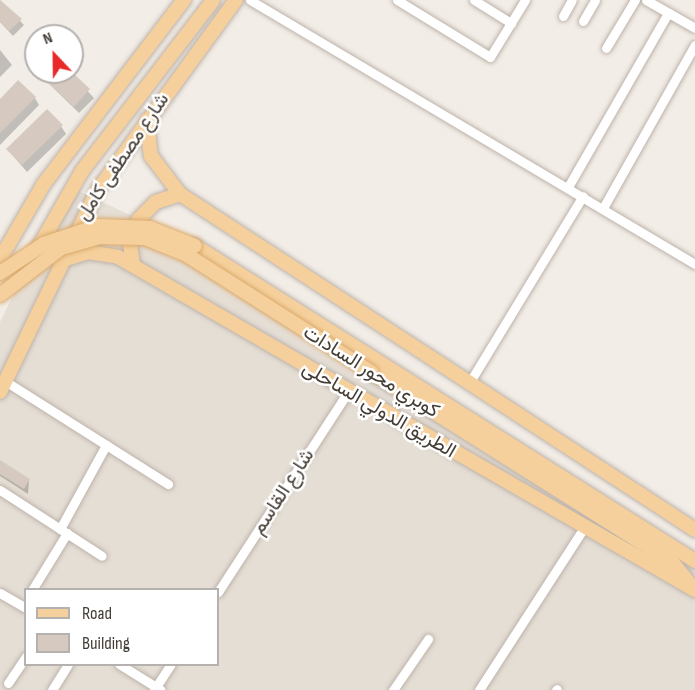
<!DOCTYPE html>
<meta charset="utf-8">
<style>
body{margin:0}
#map{position:relative;width:695px;height:690px;overflow:hidden;background:#f2ede7;font-family:"Sofia Sans Condensed",Vazirmatn,sans-serif}
div>[style]{position:absolute}
[style*='--x']{left:calc(var(--x)*1px);top:calc(var(--y)*1px);width:calc(var(--w)*1px);rotate:calc(var(--a)*1deg)}
.residential>*{inset:0;background:#e5ded5}
.shadow>*{inset:0;background:#0003}
.building>*{inset:0;background:#d6cac0}
.roads{filter:drop-shadow(0 0 2px #bdb3aa) drop-shadow(0 0 2px #bdb3aa)}
.street>*{height:9px;margin:-4.5px;padding:0 4.5px;transform-origin:4.5px;border-radius:4.5px;background:#fff}
.primary>*{height:14px;margin:-7px;padding:0 7px;transform-origin:7px;border-radius:7px;background:#f6d09c}
.bridges{filter:drop-shadow(0 0 2px #daaa6d) drop-shadow(0 0 2px #daaa6d)}
.primary-bridge>*{height:14px;margin:-7px;padding:0 7px;transform-origin:7px;border-radius:7px;background:#f6d09c}
span{translate:-50% -50%;white-space:nowrap;text-align:center;line-height:1.15;-webkit-text-stroke:5px #fff;paint-order:stroke}
.street-label{font-size:20px;color:#443d36}
.legend{position:absolute;left:24px;top:588px;width:195px;height:78px;box-sizing:border-box;background:#fff;border:2px solid #b4b1af;margin:0;padding:8px 10px;list-style:none;font-size:18px;color:#443d36}
.legend li{display:flex;align-items:center;gap:12px;height:30px}
.legend b{width:30px;border:2px solid #b4b1af}
.north{position:absolute;left:24px;top:24px;width:60px;height:60px;box-sizing:border-box;background:#fff;border:2px solid #b4b1af;border-radius:50%;rotate:338deg;font-size:16px;font-weight:700;line-height:24px;text-align:center;color:#443d36}
.north::after{content:'';display:block;margin:auto;width:21px;height:27px;background:#e92927;clip-path:polygon(50% 0,100% 100%,50% 72%,0 100%)}
</style>
<div id="map">
<div class="residential">
<i style="clip-path:polygon(evenodd,68px 186px,147px 223px,695px 559px,695px 690px,0 690px,0 322px,68px 186px,26px 590px,218px 590px,218px 664px,26px 664px,26px 590px)"></i>
</div>
<div class="shadow">
<i style="clip-path:polygon(0 0,24px 25px,13px 36px,0 22px)"></i>
<i style="clip-path:polygon(0 50px,12px 65px,0 77px)"></i>
<i style="clip-path:polygon(37px 72px,70px 72px,94px 98px,79px 113px)"></i>
<i style="clip-path:polygon(35px 98px,39px 105px,0 145px,0 101px)"></i>
<i style="clip-path:polygon(61px 126px,66px 134px,27px 172px,8px 150px)"></i>
<i style="clip-path:polygon(0 462px,29px 480px,28px 494px,0 476px)"></i>
</div>
<div class="building">
<i style="clip-path:polygon(0 0,22px 19px,9px 31px,0 22px)"></i>
<i style="clip-path:polygon(37px 72px,72px 72px,90px 89px,74px 107px)"></i>
<i style="clip-path:polygon(18px 80px,36px 97px,0 133px,0 99px)"></i>
<i style="clip-path:polygon(47px 109px,63px 125px,22px 165px,6px 149px)"></i>
<i style="clip-path:polygon(0 460px,30px 479px,24px 489px,0 474px)"></i>
</div>
<div class="roads">
<div class="street">
<i style="--x:250;--y:0;--w:517;--a:30.68"></i>
<i style="--x:397;--y:0;--w:109;--a:31.5"></i>
<i style="--x:490;--y:57;--w:67;--a:-58.4"></i>
<i style="--x:474;--y:0;--w:44;--a:31.9"></i>
<i style="--x:646;--y:0;--w:56;--a:29.7"></i>
<i style="--x:563;--y:16;--w:18;--a:-61"></i>
<i style="--x:583;--y:21;--w:24;--a:-60"></i>
<i style="--x:606;--y:48;--w:56;--a:-58.9"></i>
<i style="--x:568;--y:187;--w:201;--a:-60.1"></i>
<i style="--x:603;--y:208;--w:187;--a:-60.6"></i>
<i style="--x:471;--y:380;--w:215;--a:-58.7"></i>
<i style="--x:5;--y:381;--w:193;--a:32.3"></i>
<i style="--x:0;--y:490;--w:121;--a:32.9"></i>
<i style="--x:60;--y:529;--w:96;--a:-61.3"></i>
<i style="--x:32;--y:590;--w:67;--a:-58.4"></i>
<i style="--x:218;--y:592;--w:239;--a:-57"></i>
<i style="--x:0;--y:593;--w:30;--a:30"></i>
<i style="--x:119;--y:664;--w:49;--a:31.8"></i>
<i style="--x:8;--y:683;--w:32;--a:-56"></i>
<i style="--x:52;--y:690;--w:31;--a:-58"></i>
<i style="--x:154;--y:690;--w:31;--a:-57"></i>
<i style="--x:393;--y:690;--w:62;--a:-55.5"></i>
<i style="--x:479;--y:690;--w:192;--a:-57.1"></i>
<i style="--x:556;--y:690;--w:1;--a:-45"></i>
</div>
<div class="primary">
<i style="--x:147;--y:120;--w:36;--a:84"></i>
<i style="--x:151;--y:156;--w:48;--a:52.7"></i>
<i style="--x:180;--y:194;--w:615;--a:33.12"></i>
<i style="--x:195;--y:246;--w:591;--a:32.21"></i>
<i style="--x:0;--y:259;--w:86;--a:-59.8"></i>
<i style="--x:43;--y:185;--w:233;--a:-52.7"></i>
<i style="--x:59;--y:261;--w:30;--a:-17"></i>
<i style="--x:88;--y:252;--w:30;--a:9"></i>
<i style="--x:118;--y:257;--w:666;--a:29.99"></i>
<i style="--x:133;--y:265;--w:22;--a:-98"></i>
<i style="--x:130;--y:243;--w:24;--a:-71"></i>
<i style="--x:138;--y:220;--w:25;--a:-45"></i>
<i style="--x:156;--y:202;--w:25;--a:-18"></i>
<i style="--x:25;--y:271;--w:115;--a:-60.3"></i>
<i style="--x:82;--y:171;--w:215;--a:-52.5"></i>
<i style="--x:372;--y:373;--w:355;--a:32.2"></i>
<i style="--x:672;--y:562;--w:35;--a:51"></i>
<i style="--x:0;--y:392;--w:223;--a:-64.2"></i>
<i style="--x:97;--y:191;--w:236;--a:-54"></i>
</div>
</div>
<div class="bridges">
<div class="primary-bridge">
<i style="--x:0;--y:273;--w:53;--a:-33.4"></i>
<i style="--x:44;--y:244;--w:57;--a:-18.4"></i>
<i style="--x:98;--y:226;--w:52;--a:2.2"></i>
<i style="--x:150;--y:228;--w:48;--a:21.8"></i>
<i style="--x:0;--y:295;--w:77;--a:-37.6"></i>
<i style="--x:61;--y:248;--w:40;--a:-16"></i>
<i style="--x:99;--y:237;--w:46;--a:1.2"></i>
<i style="--x:145;--y:238;--w:45;--a:22"></i>
<i style="--x:187;--y:255;--w:219;--a:32.5"></i>
</div>
</div>
<div class="street-label">
<span style="left:123px;top:157px;rotate:-56deg">شارع مصطفى كامل</span>
<span style="left:371px;top:372px;rotate:32deg">كوبري محور السادات</span>
<span style="left:379px;top:410px;rotate:30deg">الطريق الدولي الساحلى</span>
<span style="left:283px;top:492px;rotate:-57deg">شارع القاسم</span>
</div>
<ul class="legend">
<li><b style="height:8px;background:#f6d09c"></b>Road</li>
<li><b style="height:16px;background:#d6cac0"></b>Building</li>
</ul>
<div class="north">N</div>
</div>
